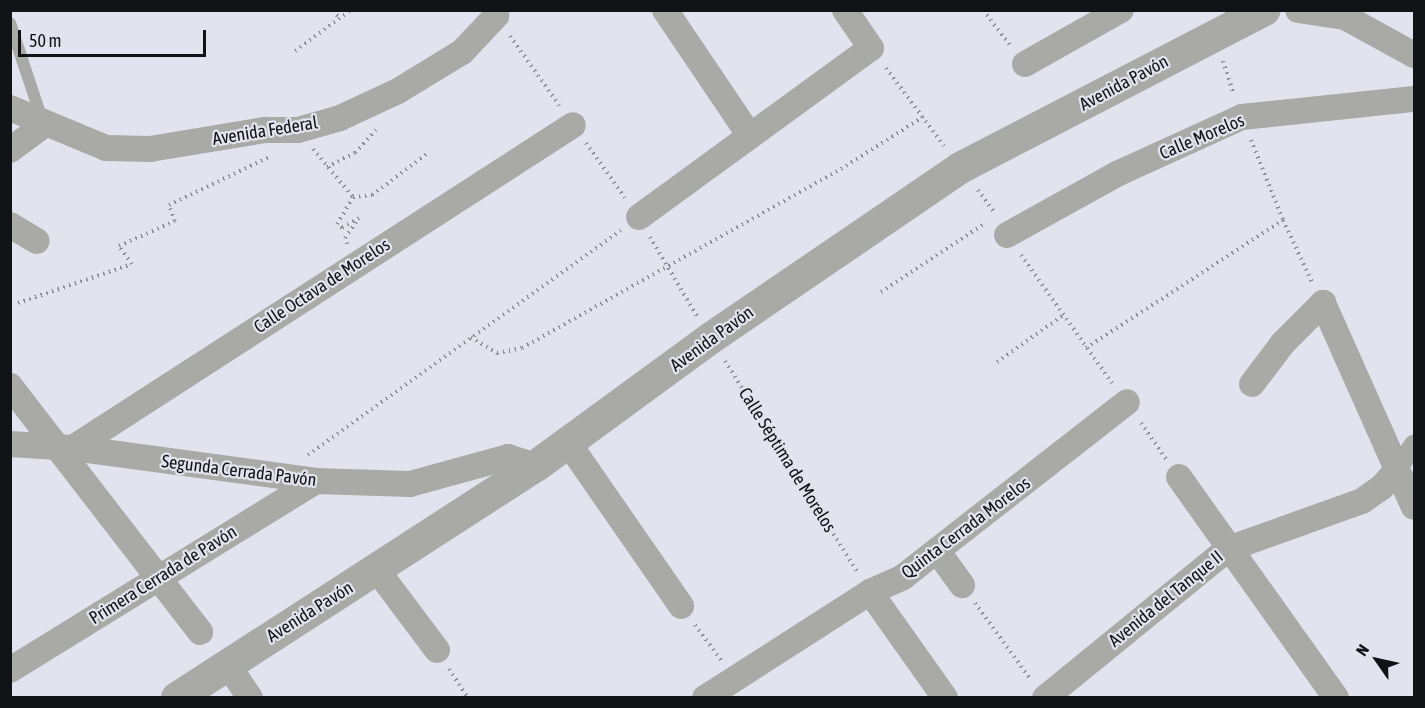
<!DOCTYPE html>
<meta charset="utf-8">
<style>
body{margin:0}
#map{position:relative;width:1425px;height:708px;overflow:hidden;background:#e1e4ee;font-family:"Asap Condensed",sans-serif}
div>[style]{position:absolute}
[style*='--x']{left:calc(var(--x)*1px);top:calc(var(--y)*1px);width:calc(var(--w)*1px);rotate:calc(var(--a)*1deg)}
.path>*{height:4px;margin-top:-2px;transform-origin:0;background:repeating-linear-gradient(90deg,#8c8e95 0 1.5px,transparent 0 6px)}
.service>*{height:12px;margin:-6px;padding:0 6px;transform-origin:6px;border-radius:6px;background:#a9aaa6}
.pedestrian>*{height:20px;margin:-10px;padding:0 10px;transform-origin:10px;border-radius:10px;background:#a9aaa6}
.minor>*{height:26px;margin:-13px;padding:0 13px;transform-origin:13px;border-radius:13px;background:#a9aaa6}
.tertiary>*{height:32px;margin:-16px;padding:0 16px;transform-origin:16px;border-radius:16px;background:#a9aaa6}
span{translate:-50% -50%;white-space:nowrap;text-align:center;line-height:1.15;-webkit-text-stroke:4.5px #e1e4ee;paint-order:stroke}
.street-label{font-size:18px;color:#121316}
.frame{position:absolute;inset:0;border:12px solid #121316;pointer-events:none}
.north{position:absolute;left:1347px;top:630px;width:60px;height:60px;-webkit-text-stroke:4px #e1e4ee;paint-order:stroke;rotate:304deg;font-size:16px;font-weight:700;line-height:24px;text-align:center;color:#121316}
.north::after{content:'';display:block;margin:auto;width:21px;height:27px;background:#121316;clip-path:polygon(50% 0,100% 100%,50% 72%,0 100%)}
.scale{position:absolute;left:18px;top:30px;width:188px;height:27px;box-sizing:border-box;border:3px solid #121316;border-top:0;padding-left:8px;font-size:18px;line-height:21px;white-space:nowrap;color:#121316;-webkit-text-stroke:4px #e1e4ee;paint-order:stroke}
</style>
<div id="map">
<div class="path">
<i style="--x:333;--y:10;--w:11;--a:52"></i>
<i style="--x:983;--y:10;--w:44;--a:52.4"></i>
<i style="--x:510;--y:36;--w:85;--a:54.6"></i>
<i style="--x:295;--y:51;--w:69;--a:-36.2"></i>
<i style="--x:1223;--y:61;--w:35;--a:72"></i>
<i style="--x:886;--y:68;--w:97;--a:53.4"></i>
<i style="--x:1251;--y:140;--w:86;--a:68.2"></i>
<i style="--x:1283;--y:220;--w:68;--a:64.9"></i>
<i style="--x:586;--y:143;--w:67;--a:54.7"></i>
<i style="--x:313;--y:149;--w:62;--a:50.2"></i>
<i style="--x:327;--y:167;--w:31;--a:-27"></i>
<i style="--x:355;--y:153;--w:31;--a:-48"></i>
<i style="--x:978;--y:190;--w:29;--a:54"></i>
<i style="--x:353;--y:197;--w:19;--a:-6"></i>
<i style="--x:372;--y:195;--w:71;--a:-37"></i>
<i style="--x:650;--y:237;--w:92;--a:59.3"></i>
<i style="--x:347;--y:244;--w:6;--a:-108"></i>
<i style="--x:345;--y:238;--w:24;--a:-55"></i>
<i style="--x:359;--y:218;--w:20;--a:150"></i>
<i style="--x:342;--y:228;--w:6;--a:-141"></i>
<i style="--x:337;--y:224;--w:31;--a:-59"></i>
<i style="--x:1021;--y:255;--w:157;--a:54.6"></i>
<i style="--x:881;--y:292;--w:123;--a:-33.4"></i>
<i style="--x:18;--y:303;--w:120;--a:-18.9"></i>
<i style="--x:132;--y:264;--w:22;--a:-126"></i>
<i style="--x:119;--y:246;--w:61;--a:-24.1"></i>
<i style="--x:175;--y:221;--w:17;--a:-111"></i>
<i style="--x:169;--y:205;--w:111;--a:-25.6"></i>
<i style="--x:471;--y:337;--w:31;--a:32"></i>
<i style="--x:497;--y:353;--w:25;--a:-11"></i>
<i style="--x:522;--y:348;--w:366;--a:-29.3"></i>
<i style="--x:841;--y:169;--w:97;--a:-32.4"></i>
<i style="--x:1086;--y:348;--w:235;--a:-33"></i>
<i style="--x:725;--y:361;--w:250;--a:57.9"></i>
<i style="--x:997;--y:362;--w:80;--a:-35.3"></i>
<i style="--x:1141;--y:423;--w:44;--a:55.2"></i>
<i style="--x:308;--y:455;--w:385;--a:-35.7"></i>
<i style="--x:975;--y:603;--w:95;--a:54"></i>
<i style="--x:695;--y:625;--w:44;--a:53.4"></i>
<i style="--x:449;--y:669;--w:35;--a:57"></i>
</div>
<div class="service">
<i style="--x:10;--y:23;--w:101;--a:71.6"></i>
</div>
<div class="pedestrian">
<i style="--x:1396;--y:471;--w:32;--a:-56"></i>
</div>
<div class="minor">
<i style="--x:665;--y:10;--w:152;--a:56"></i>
<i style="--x:1298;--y:10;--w:48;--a:8.5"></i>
<i style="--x:1345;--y:17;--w:79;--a:28.8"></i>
<i style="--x:1025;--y:64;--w:110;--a:-29.4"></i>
<i style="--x:10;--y:108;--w:104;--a:22.6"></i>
<i style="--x:106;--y:148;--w:44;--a:1.3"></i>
<i style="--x:150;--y:149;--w:117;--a:-9.4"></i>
<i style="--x:265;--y:130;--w:33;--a:0"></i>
<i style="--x:298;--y:130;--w:44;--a:-15.9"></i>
<i style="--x:340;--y:118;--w:64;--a:-25"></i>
<i style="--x:398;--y:91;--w:75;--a:-31.4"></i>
<i style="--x:462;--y:52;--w:50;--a:-46.6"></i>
<i style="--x:10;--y:150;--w:42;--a:-36.3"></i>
<i style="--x:639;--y:217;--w:287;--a:-36.1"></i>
<i style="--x:871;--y:48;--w:46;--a:-124.4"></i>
<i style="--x:10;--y:225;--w:31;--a:31"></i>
<i style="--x:1007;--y:235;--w:128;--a:-29"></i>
<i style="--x:1119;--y:173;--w:135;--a:-24.5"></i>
<i style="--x:1242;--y:117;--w:173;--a:-6"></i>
<i style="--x:1252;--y:384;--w:51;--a:-52.9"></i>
<i style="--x:1283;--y:343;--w:57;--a:-45"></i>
<i style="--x:1323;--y:303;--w:223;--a:66"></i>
<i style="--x:10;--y:386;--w:311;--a:52.3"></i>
<i style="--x:10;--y:444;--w:63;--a:3.6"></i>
<i style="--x:73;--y:448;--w:245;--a:7.7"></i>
<i style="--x:316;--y:481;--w:94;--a:1.8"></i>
<i style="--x:410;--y:484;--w:102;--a:-15.4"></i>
<i style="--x:508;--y:457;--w:29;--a:18"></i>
<i style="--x:569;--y:444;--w:197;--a:55.3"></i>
<i style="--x:73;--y:448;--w:595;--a:-32.86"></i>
<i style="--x:1179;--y:477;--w:271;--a:54.6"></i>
<i style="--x:938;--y:552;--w:41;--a:54"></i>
<i style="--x:377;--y:570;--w:100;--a:53.1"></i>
<i style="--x:870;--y:592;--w:130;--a:54.7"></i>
<i style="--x:10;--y:670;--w:360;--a:-31.7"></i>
<i style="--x:236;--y:677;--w:25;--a:56"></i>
<i style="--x:705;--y:698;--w:196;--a:-32.7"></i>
<i style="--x:870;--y:592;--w:36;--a:-24"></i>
<i style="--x:903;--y:577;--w:284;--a:-38"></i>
<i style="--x:1045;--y:698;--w:236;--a:-39.2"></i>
<i style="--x:1228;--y:549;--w:142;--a:-19.7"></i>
<i style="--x:1362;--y:501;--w:24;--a:-35"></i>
<i style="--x:1382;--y:487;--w:21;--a:-49"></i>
</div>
<div class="tertiary">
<i style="--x:177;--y:698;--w:427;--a:-32.9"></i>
<i style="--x:536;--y:466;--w:217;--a:-36.2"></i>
<i style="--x:711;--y:338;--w:301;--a:-34.3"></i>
<i style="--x:960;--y:168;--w:343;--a:-27.4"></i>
</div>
<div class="street-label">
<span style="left:1124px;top:83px;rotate:-28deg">Avenida Pavón</span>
<span style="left:265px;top:131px;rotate:-9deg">Avenida Federal</span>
<span style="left:1202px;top:137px;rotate:-23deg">Calle Morelos</span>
<span style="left:322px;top:286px;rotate:-33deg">Calle Octava de Morelos</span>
<span style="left:712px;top:339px;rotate:-36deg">Avenida Pavón</span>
<span style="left:787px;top:460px;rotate:58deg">Calle Séptima de Morelos</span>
<span style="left:239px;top:471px;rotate:7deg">Segunda Cerrada Pavón</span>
<span style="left:966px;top:528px;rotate:-37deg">Quinta Cerrada Morelos</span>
<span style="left:163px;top:575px;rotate:-32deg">Primera Cerrada de Pavón</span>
<span style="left:1166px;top:599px;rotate:-39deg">Avenida del Tanque II</span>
<span style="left:310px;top:612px;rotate:-32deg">Avenida Pavón</span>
</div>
<div class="frame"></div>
<div class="north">N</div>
<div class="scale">50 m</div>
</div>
